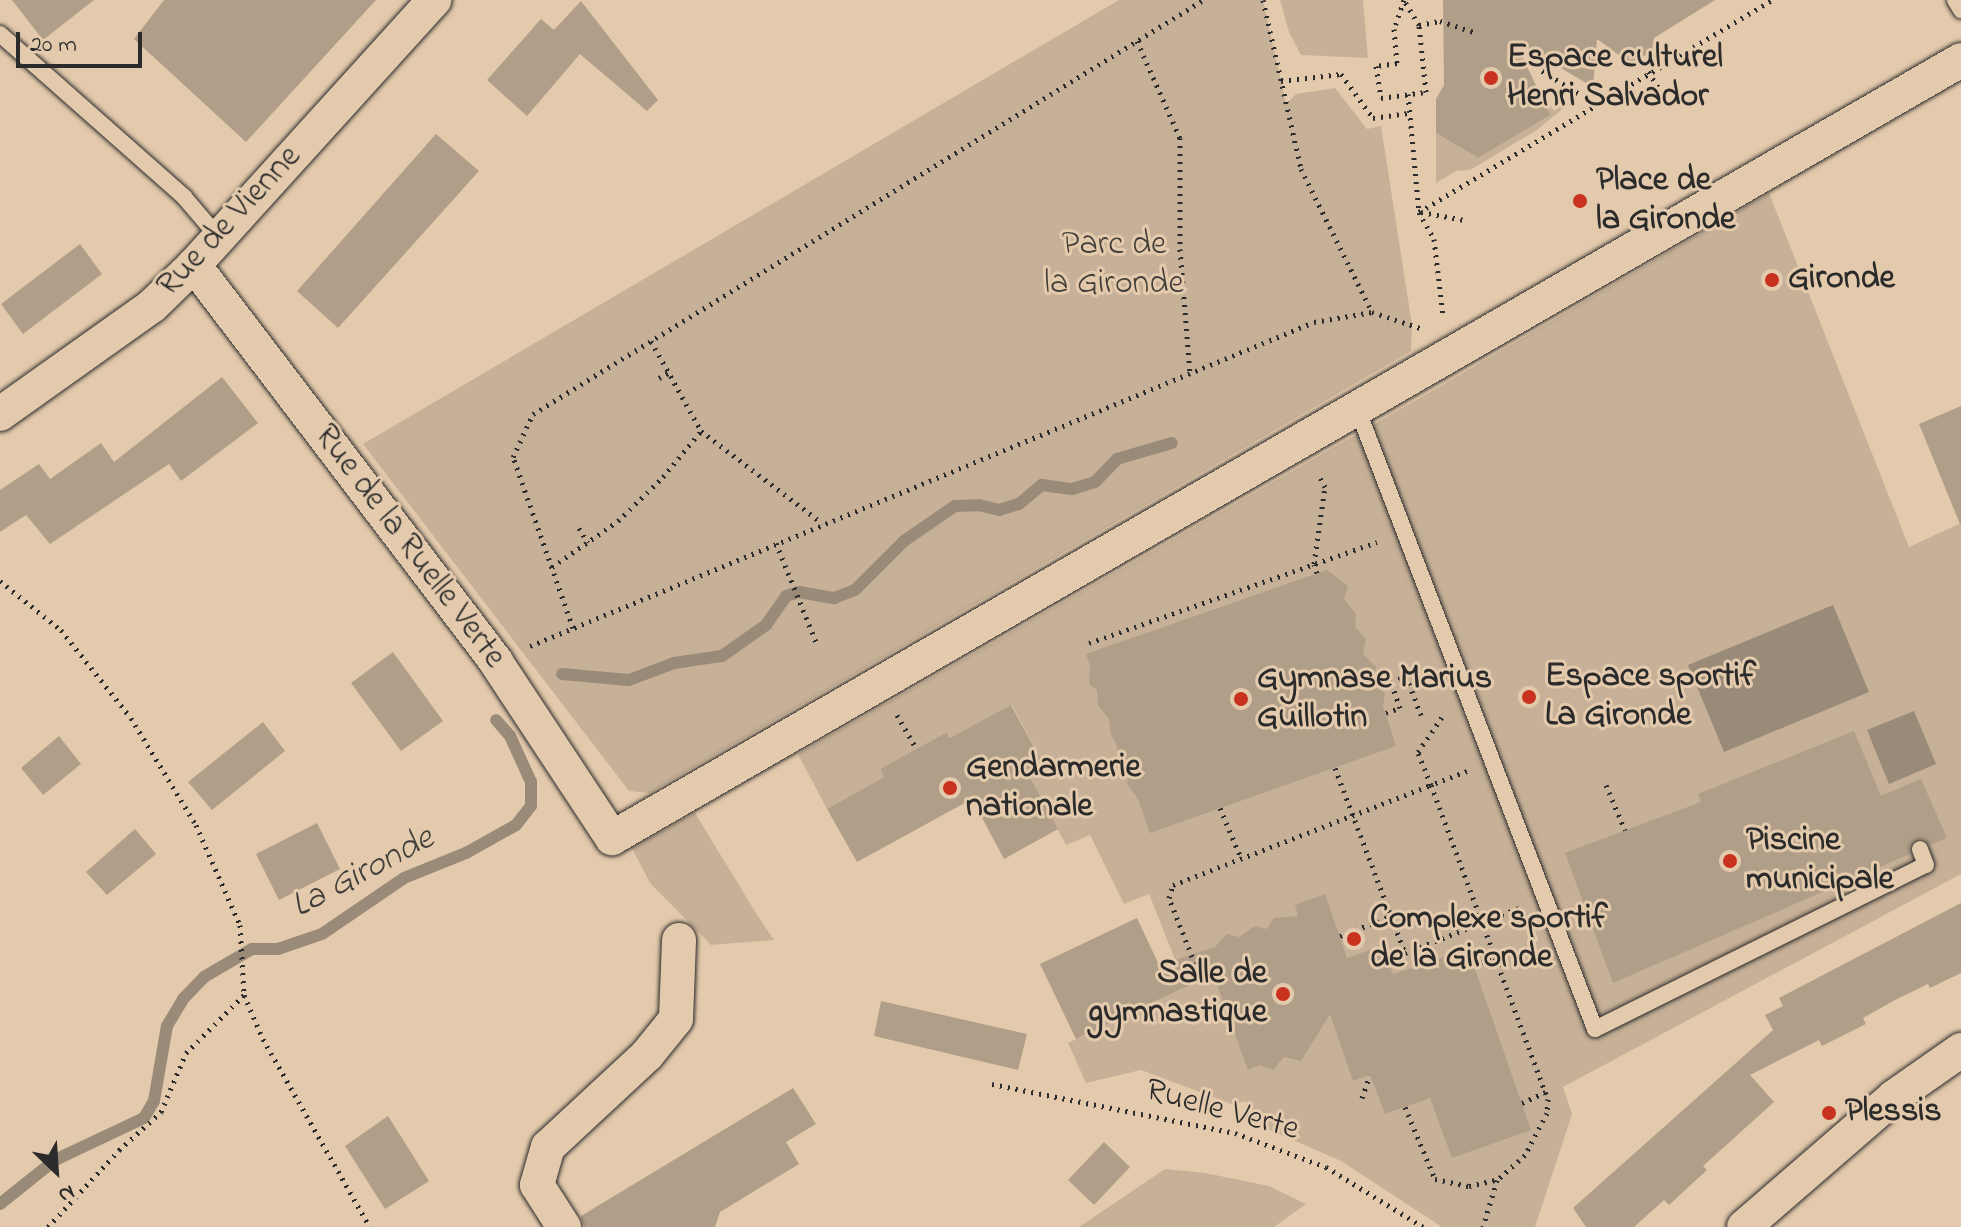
<!DOCTYPE html>
<style>
body{margin:0}
#map{position:relative;width:1961px;height:1227px;overflow:hidden;background:#e4caac;font-family:"Indie Flower",sans-serif}
div>[style]{position:absolute}
[style*='--x']{left:calc(var(--x)*1px);top:calc(var(--y)*1px);width:calc(var(--w)*1px);rotate:calc(var(--a)*1deg)}
.green>*{inset:0;background:#c6b097}
.water>*{inset:0;background:#9a8b79}
.stream>*{height:12px;margin:-6px;padding:0 6px;transform-origin:6px;border-radius:6px;background:#9a8b79}
.building>*{inset:0;background:#b09e88}
.path>*{height:5px;margin-top:-2.5px;transform-origin:0;background:repeating-linear-gradient(90deg,#2b2b2b 0 2px,transparent 0 8px)}
.roads{filter:drop-shadow(0 0 2px #2b2b2b) drop-shadow(0 0 2px #2b2b2b)}
.service>*{height:16px;margin:-8px;padding:0 8px;transform-origin:8px;border-radius:8px;background:#e4caac}
.minor>*{height:34px;margin:-17px;padding:0 17px;transform-origin:17px;border-radius:17px;background:#e4caac}
.dots>*{width:22px;height:22px;translate:-50% -50%;box-sizing:border-box;border:4px solid #e4caac;border-radius:50%}
span{translate:-50% -50%;white-space:nowrap;text-align:center;line-height:1.15;-webkit-text-stroke:6px #e4caac;paint-order:stroke}
.poi-label{font-size:34px;color:#2b2b2b;font-weight:700}
.left{translate:0 -50%;text-align:left}
.right{translate:-100% -50%;text-align:right}
.street-label{font-size:34px;color:#2b2b2b}
.park-label{font-size:34px;color:#423f3b}
.water-label{font-size:36px;color:#413e3b;font-style:italic}
.north{position:absolute;left:16px;top:1131px;width:80px;height:80px;-webkit-text-stroke:6px #e4caac;paint-order:stroke;rotate:155deg;font-size:22px;font-weight:700;line-height:32px;text-align:center;color:#2b2b2b}
.north::after{content:'';display:block;margin:auto;width:28px;height:36px;background:#2b2b2b;clip-path:polygon(50% 0,100% 100%,50% 72%,0 100%)}
.scale{position:absolute;left:16px;top:32px;width:126px;height:36px;box-sizing:border-box;border:4px solid #2b2b2b;border-top:0;padding-left:10px;font-size:24px;line-height:28px;white-space:nowrap;color:#2b2b2b;-webkit-text-stroke:6px #e4caac;paint-order:stroke}
</style>
<div id="map">
<div class="green">
<i style="clip-path:polygon(1119px 0,1263px 0,1286px 104px,1296px 94px,1335px 88px,1367px 129px,1381px 126px,1412px 325px,1411px 351px,649px 793px,629px 791px,363px 444px)"></i>
<i style="clip-path:polygon(1280px 0,1363px 0,1368px 58px,1301px 55px,1289px 32px)"></i>
<i style="clip-path:polygon(1573px 100px,1537px 130px,1470px 170px,1456px 171px,1436px 183px,1436px 133px,1478px 158px,1509px 139px,1515px 123px,1549px 103px,1554px 111px)"></i>
<i style="clip-path:polygon(1769px 193px,1909px 547px,1961px 523px,1961px 874px,1563px 1087px,1572px 1114px,1535px 1227px,1442px 1227px,1341px 1161px,1254px 1123px,1245px 1101px,1234px 1105px,1141px 1070px,1086px 1083px,1068px 1043px,1186px 987px,1149px 894px,1124px 904px,1090px 835px,1066px 845px,1026px 770px,1042px 762px,1012px 705px,951px 738px,947px 732px,880px 769px,884px 777px,827px 809px,798px 754px,1436px 389px)"></i>
<i style="clip-path:polygon(695px 813px,759px 918px,774px 940px,711px 945px,650px 883px,632px 848px)"></i>
<i style="clip-path:polygon(1165px 1169px,1205px 1173px,1269px 1186px,1306px 1204px,1274px 1227px,1079px 1227px)"></i>
</div>
<div class="water">
<i style="clip-path:polygon(1833px 605px,1869px 692px,1724px 752px,1688px 665px)"></i>
<i style="clip-path:polygon(1914px 711px,1936px 764px,1889px 784px,1867px 730px)"></i>
</div>
<div class="stream">
<i style="--x:562;--y:674;--w:67;--a:5.1"></i>
<i style="--x:629;--y:680;--w:48;--a:-20.7"></i>
<i style="--x:674;--y:663;--w:49;--a:-8.3"></i>
<i style="--x:722;--y:656;--w:54;--a:-35.2"></i>
<i style="--x:766;--y:625;--w:35;--a:-55"></i>
<i style="--x:786;--y:596;--w:14;--a:-17"></i>
<i style="--x:799;--y:592;--w:36;--a:10"></i>
<i style="--x:834;--y:598;--w:22;--a:-21"></i>
<i style="--x:855;--y:590;--w:69;--a:-45"></i>
<i style="--x:904;--y:541;--w:62;--a:-34.5"></i>
<i style="--x:955;--y:506;--w:24;--a:-2"></i>
<i style="--x:979;--y:505;--w:21;--a:14"></i>
<i style="--x:999;--y:510;--w:21;--a:-17"></i>
<i style="--x:1019;--y:504;--w:30;--a:-40"></i>
<i style="--x:1042;--y:485;--w:30;--a:8"></i>
<i style="--x:1072;--y:489;--w:24;--a:-17"></i>
<i style="--x:1095;--y:482;--w:32;--a:-46"></i>
<i style="--x:1117;--y:459;--w:57;--a:-16.2"></i>
<i style="--x:0;--y:1204;--w:70;--a:-38.7"></i>
<i style="--x:55;--y:1160;--w:98;--a:-25.3"></i>
<i style="--x:144;--y:1118;--w:20;--a:-60"></i>
<i style="--x:154;--y:1101;--w:76;--a:-80.2"></i>
<i style="--x:167;--y:1026;--w:31;--a:-59"></i>
<i style="--x:183;--y:999;--w:30;--a:-46"></i>
<i style="--x:204;--y:977;--w:56;--a:-30.3"></i>
<i style="--x:252;--y:949;--w:26;--a:0"></i>
<i style="--x:278;--y:949;--w:46;--a:-18.8"></i>
<i style="--x:322;--y:934;--w:99;--a:-34.3"></i>
<i style="--x:404;--y:878;--w:67;--a:-22"></i>
<i style="--x:466;--y:853;--w:57;--a:-29.2"></i>
<i style="--x:516;--y:825;--w:24;--a:-52"></i>
<i style="--x:531;--y:806;--w:24;--a:-90"></i>
<i style="--x:531;--y:782;--w:51;--a:-114.5"></i>
<i style="--x:510;--y:736;--w:21;--a:-131"></i>
</div>
<div class="building">
<i style="clip-path:polygon(12px 0,94px 0,43px 40px)"></i>
<i style="clip-path:polygon(164px 0,376px 0,246px 142px,134px 39px)"></i>
<i style="clip-path:polygon(1443px 0,1715px 0,1654px 38px,1652px 51px,1631px 64px,1597px 39px,1593px 87px,1515px 41px,1550px 115px,1478px 158px,1436px 133px,1436px 99px,1444px 85px)"></i>
<i style="clip-path:polygon(581px 1px,658px 100px,647px 111px,580px 54px,527px 116px,487px 80px,541px 19px,554px 30px)"></i>
<i style="clip-path:polygon(436px 134px,479px 171px,338px 328px,297px 291px)"></i>
<i style="clip-path:polygon(80px 244px,102px 274px,23px 334px,1px 304px)"></i>
<i style="clip-path:polygon(222px 377px,258px 423px,181px 481px,169px 464px,50px 544px,26px 515px,0 532px,0 490px,39px 464px,50px 479px,101px 443px,114px 462px)"></i>
<i style="clip-path:polygon(1961px 406px,1961px 524px,1960px 524px,1919px 424px)"></i>
<i style="clip-path:polygon(1327px 570px,1348px 586px,1344px 599px,1356px 614px,1355px 627px,1366px 639px,1363px 654px,1376px 667px,1373px 680px,1385px 694px,1383px 706px,1396px 746px,1150px 833px,1138px 799px,1127px 784px,1129px 772px,1111px 734px,1109px 719px,1098px 705px,1097px 690px,1089px 684px,1090px 666px,1086px 654px)"></i>
<i style="clip-path:polygon(393px 652px,443px 721px,401px 751px,351px 683px)"></i>
<i style="clip-path:polygon(1011px 705px,1042px 762px,1026px 770px,1058px 829px,1004px 859px,972px 799px,857px 862px,827px 809px,884px 777px,880px 769px,947px 732px,950px 738px)"></i>
<i style="clip-path:polygon(263px 722px,285px 751px,212px 810px,188px 782px)"></i>
<i style="clip-path:polygon(1854px 731px,1881px 796px,1921px 779px,1947px 838px,1930px 845px,1923px 838px,1915px 839px,1909px 846px,1910px 854px,1613px 983px,1565px 853px,1701px 802px,1698px 794px)"></i>
<i style="clip-path:polygon(59px 736px,81px 764px,43px 795px,21px 768px)"></i>
<i style="clip-path:polygon(317px 823px,340px 869px,279px 900px,256px 854px)"></i>
<i style="clip-path:polygon(135px 829px,156px 854px,107px 895px,86px 872px)"></i>
<i style="clip-path:polygon(1325px 894px,1347px 958px,1381px 946px,1393px 974px,1468px 949px,1531px 1130px,1452px 1158px,1430px 1098px,1385px 1114px,1370px 1075px,1353px 1081px,1330px 1014px,1301px 1061px,1284px 1057px,1273px 1070px,1259px 1065px,1248px 1070px,1213px 974px,1076px 1039px,1040px 964px,1137px 918px,1159px 965px,1215px 947px,1227px 934px,1239px 937px,1255px 926px,1267px 929px,1274px 918px,1298px 916px,1295px 905px)"></i>
<i style="clip-path:polygon(1961px 903px,1961px 973px,1930px 988px,1928px 984px,1895px 1000px,1863px 1018px,1866px 1024px,1822px 1046px,1819px 1040px,1750px 1075px,1774px 1102px,1703px 1166px,1707px 1170px,1669px 1205px,1664px 1200px,1634px 1227px,1586px 1227px,1573px 1208px,1773px 1030px,1765px 1015px,1783px 1006px,1779px 998px)"></i>
<i style="clip-path:polygon(881px 1001px,1027px 1034px,1018px 1070px,874px 1036px)"></i>
<i style="clip-path:polygon(793px 1088px,816px 1124px,786px 1142px,799px 1164px,720px 1212px,715px 1227px,584px 1227px,581px 1216px)"></i>
<i style="clip-path:polygon(388px 1116px,429px 1181px,385px 1209px,345px 1146px)"></i>
<i style="clip-path:polygon(1104px 1142px,1130px 1167px,1094px 1205px,1068px 1180px)"></i>
</div>
<div class="path">
<i style="--x:1263;--y:0;--w:173;--a:77.3"></i>
<i style="--x:1301;--y:169;--w:160;--a:63.6"></i>
<i style="--x:1404;--y:0;--w:31;--a:109"></i>
<i style="--x:1394;--y:29;--w:34;--a:85"></i>
<i style="--x:1397;--y:63;--w:21;--a:172"></i>
<i style="--x:1376;--y:66;--w:32;--a:81"></i>
<i style="--x:1381;--y:98;--w:45;--a:-7.6"></i>
<i style="--x:1426;--y:92;--w:67;--a:-96"></i>
<i style="--x:1419;--y:25;--w:29;--a:-121"></i>
<i style="--x:1419;--y:25;--w:21;--a:-11"></i>
<i style="--x:1440;--y:21;--w:39;--a:18"></i>
<i style="--x:1137;--y:41;--w:106;--a:66.1"></i>
<i style="--x:1180;--y:138;--w:111;--a:90"></i>
<i style="--x:1180;--y:249;--w:123;--a:85.4"></i>
<i style="--x:1640;--y:58;--w:47;--a:58"></i>
<i style="--x:1542;--y:71;--w:65;--a:31.7"></i>
<i style="--x:1281;--y:81;--w:60;--a:-6.7"></i>
<i style="--x:1341;--y:74;--w:54;--a:54"></i>
<i style="--x:1373;--y:118;--w:37;--a:-8"></i>
<i style="--x:1408;--y:94;--w:119;--a:84.7"></i>
<i style="--x:1419;--y:212;--w:31;--a:61"></i>
<i style="--x:1434;--y:239;--w:78;--a:83.3"></i>
<i style="--x:1419;--y:212;--w:412;--a:-31"></i>
<i style="--x:1421;--y:212;--w:44;--a:10.5"></i>
<i style="--x:651;--y:341;--w:103;--a:60.9"></i>
<i style="--x:701;--y:431;--w:152;--a:37.2"></i>
<i style="--x:659;--y:378;--w:11;--a:-27"></i>
<i style="--x:579;--y:528;--w:17;--a:59"></i>
<i style="--x:776;--y:543;--w:107;--a:68"></i>
<i style="--x:552;--y:567;--w:80;--a:-34.9"></i>
<i style="--x:618;--y:521;--w:63;--a:-44.4"></i>
<i style="--x:663;--y:477;--w:60;--a:-50.4"></i>
<i style="--x:1317;--y:573;--w:9;--a:-108"></i>
<i style="--x:1314;--y:564;--w:78;--a:-81.9"></i>
<i style="--x:1325;--y:487;--w:15;--a:-118"></i>
<i style="--x:0;--y:581;--w:78;--a:38.8"></i>
<i style="--x:61;--y:630;--w:112;--a:51.5"></i>
<i style="--x:131;--y:718;--w:125;--a:58.7"></i>
<i style="--x:196;--y:825;--w:109;--a:66.3"></i>
<i style="--x:240;--y:925;--w:70;--a:86.7"></i>
<i style="--x:244;--y:995;--w:48;--a:66.6"></i>
<i style="--x:263;--y:1039;--w:216;--a:60.4"></i>
<i style="--x:573;--y:628;--w:181;--a:-109.3"></i>
<i style="--x:513;--y:457;--w:47;--a:-65.1"></i>
<i style="--x:533;--y:414;--w:788;--a:-31.71"></i>
<i style="--x:1089;--y:643;--w:305;--a:-19.3"></i>
<i style="--x:530;--y:646;--w:848;--a:-22.45"></i>
<i style="--x:1314;--y:322;--w:59;--a:-9.8"></i>
<i style="--x:1372;--y:312;--w:51;--a:18.4"></i>
<i style="--x:1386;--y:713;--w:15;--a:-20"></i>
<i style="--x:1400;--y:708;--w:28;--a:-109"></i>
<i style="--x:1391;--y:682;--w:16;--a:-22"></i>
<i style="--x:1406;--y:676;--w:42;--a:69"></i>
<i style="--x:897;--y:715;--w:39;--a:60"></i>
<i style="--x:1335;--y:768;--w:198;--a:69.3"></i>
<i style="--x:1405;--y:953;--w:19;--a:159"></i>
<i style="--x:1467;--y:771;--w:39;--a:159"></i>
<i style="--x:1431;--y:785;--w:335;--a:69.6"></i>
<i style="--x:1548;--y:1099;--w:14;--a:94"></i>
<i style="--x:1547;--y:1113;--w:47;--a:117.6"></i>
<i style="--x:1525;--y:1155;--w:38;--a:138"></i>
<i style="--x:1497;--y:1180;--w:49;--a:106.6"></i>
<i style="--x:1606;--y:785;--w:49;--a:67.1"></i>
<i style="--x:1220;--y:808;--w:54;--a:67.2"></i>
<i style="--x:1340;--y:936;--w:55;--a:-21.4"></i>
<i style="--x:1405;--y:953;--w:123;--a:-21.5"></i>
<i style="--x:1207;--y:959;--w:13;--a:157"></i>
<i style="--x:1195;--y:964;--w:71;--a:-111.5"></i>
<i style="--x:1169;--y:898;--w:14;--a:-73"></i>
<i style="--x:1173;--y:885;--w:277;--a:-21.2"></i>
<i style="--x:1431;--y:785;--w:35;--a:-112"></i>
<i style="--x:1418;--y:752;--w:46;--a:-55.6"></i>
<i style="--x:1474;--y:965;--w:24;--a:-22"></i>
<i style="--x:992;--y:1084;--w:248;--a:11.4"></i>
<i style="--x:1235;--y:1133;--w:97;--a:20.5"></i>
<i style="--x:1326;--y:1167;--w:114;--a:31.7"></i>
<i style="--x:1362;--y:1098;--w:24;--a:-71"></i>
<i style="--x:1522;--y:1103;--w:26;--a:-25"></i>
<i style="--x:1405;--y:1107;--w:78;--a:67.4"></i>
<i style="--x:1435;--y:1179;--w:35;--a:12"></i>
<i style="--x:1469;--y:1186;--w:28;--a:-13"></i>
<i style="--x:48;--y:1227;--w:105;--a:-47.3"></i>
<i style="--x:119;--y:1150;--w:57;--a:-42.1"></i>
<i style="--x:161;--y:1112;--w:64;--a:-67"></i>
<i style="--x:186;--y:1053;--w:82;--a:-45"></i>
</div>
<div class="roads">
<div class="service">
<i style="--x:1955;--y:0;--w:12;--a:59"></i>
<i style="--x:0;--y:34;--w:246;--a:41.5"></i>
<i style="--x:184;--y:197;--w:54;--a:49.5"></i>
<i style="--x:1357;--y:408;--w:665;--a:69.03"></i>
<i style="--x:1595;--y:1029;--w:369;--a:-26.4"></i>
<i style="--x:1926;--y:865;--w:17;--a:-111"></i>
</div>
<div class="minor">
<i style="--x:194;--y:265;--w:499;--a:52.7"></i>
<i style="--x:496;--y:662;--w:211;--a:56.6"></i>
<i style="--x:612;--y:838;--w:1557;--a:-29.97"></i>
<i style="--x:0;--y:414;--w:186;--a:-35.4"></i>
<i style="--x:152;--y:306;--w:59;--a:-44.3"></i>
<i style="--x:194;--y:265;--w:358;--a:-47.8"></i>
<i style="--x:564;--y:1227;--w:50;--a:-122.7"></i>
<i style="--x:537;--y:1185;--w:40;--a:-74"></i>
<i style="--x:548;--y:1147;--w:135;--a:-42.9"></i>
<i style="--x:647;--y:1055;--w:46;--a:-51.1"></i>
<i style="--x:676;--y:1019;--w:79;--a:-87.8"></i>
<i style="--x:1744;--y:1227;--w:198;--a:-40.9"></i>
<i style="--x:1894;--y:1097;--w:82;--a:-35"></i>
</div>
</div>
<div class="dots">
<i style="left:1491px;top:78px;background:#c8321e"></i>
<i style="left:1580px;top:201px;background:#c8321e"></i>
<i style="left:1772px;top:280px;background:#c8321e"></i>
<i style="left:1529px;top:697px;background:#c8321e"></i>
<i style="left:1241px;top:699px;background:#c8321e"></i>
<i style="left:950px;top:788px;background:#c8321e"></i>
<i style="left:1730px;top:861px;background:#c8321e"></i>
<i style="left:1354px;top:939px;background:#c8321e"></i>
<i style="left:1283px;top:994px;background:#c8321e"></i>
<i style="left:1829px;top:1113px;background:#c8321e"></i>
</div>
<div class="poi-label">
<span class="left" style="left:1507px;top:78px">Espace culturel<br>Henri Salvador</span>
<span class="left" style="left:1596px;top:201px">Place de<br>la Gironde</span>
<span class="left" style="left:1788px;top:280px">Gironde</span>
<span class="left" style="left:1545px;top:697px">Espace sportif<br>La Gironde</span>
<span class="left" style="left:1257px;top:699px">Gymnase Marius<br>Guillotin</span>
<span class="left" style="left:966px;top:788px">Gendarmerie<br>nationale</span>
<span class="left" style="left:1746px;top:861px">Piscine<br>municipale</span>
<span class="left" style="left:1370px;top:939px">Complexe sportif<br>de la Gironde</span>
<span class="right" style="left:1267px;top:994px">Salle de<br>gymnastique</span>
<span class="left" style="left:1845px;top:1113px">Plessis</span>
</div>
<div class="street-label">
<span style="left:230px;top:222px;rotate:-47deg">Rue de Vienne</span>
<span style="left:409px;top:547px;rotate:53deg">Rue de la Ruelle Verte</span>
<span style="left:1222px;top:1111px;rotate:15deg">Ruelle Verte</span>
</div>
<div class="park-label">
<span style="left:1114px;top:265px">Parc de<br>la Gironde</span>
</div>
<div class="water-label">
<span style="left:363px;top:873px;rotate:-28deg">La Gironde</span>
</div>
<div class="north">N</div>
<div class="scale">20 m</div>
</div>
